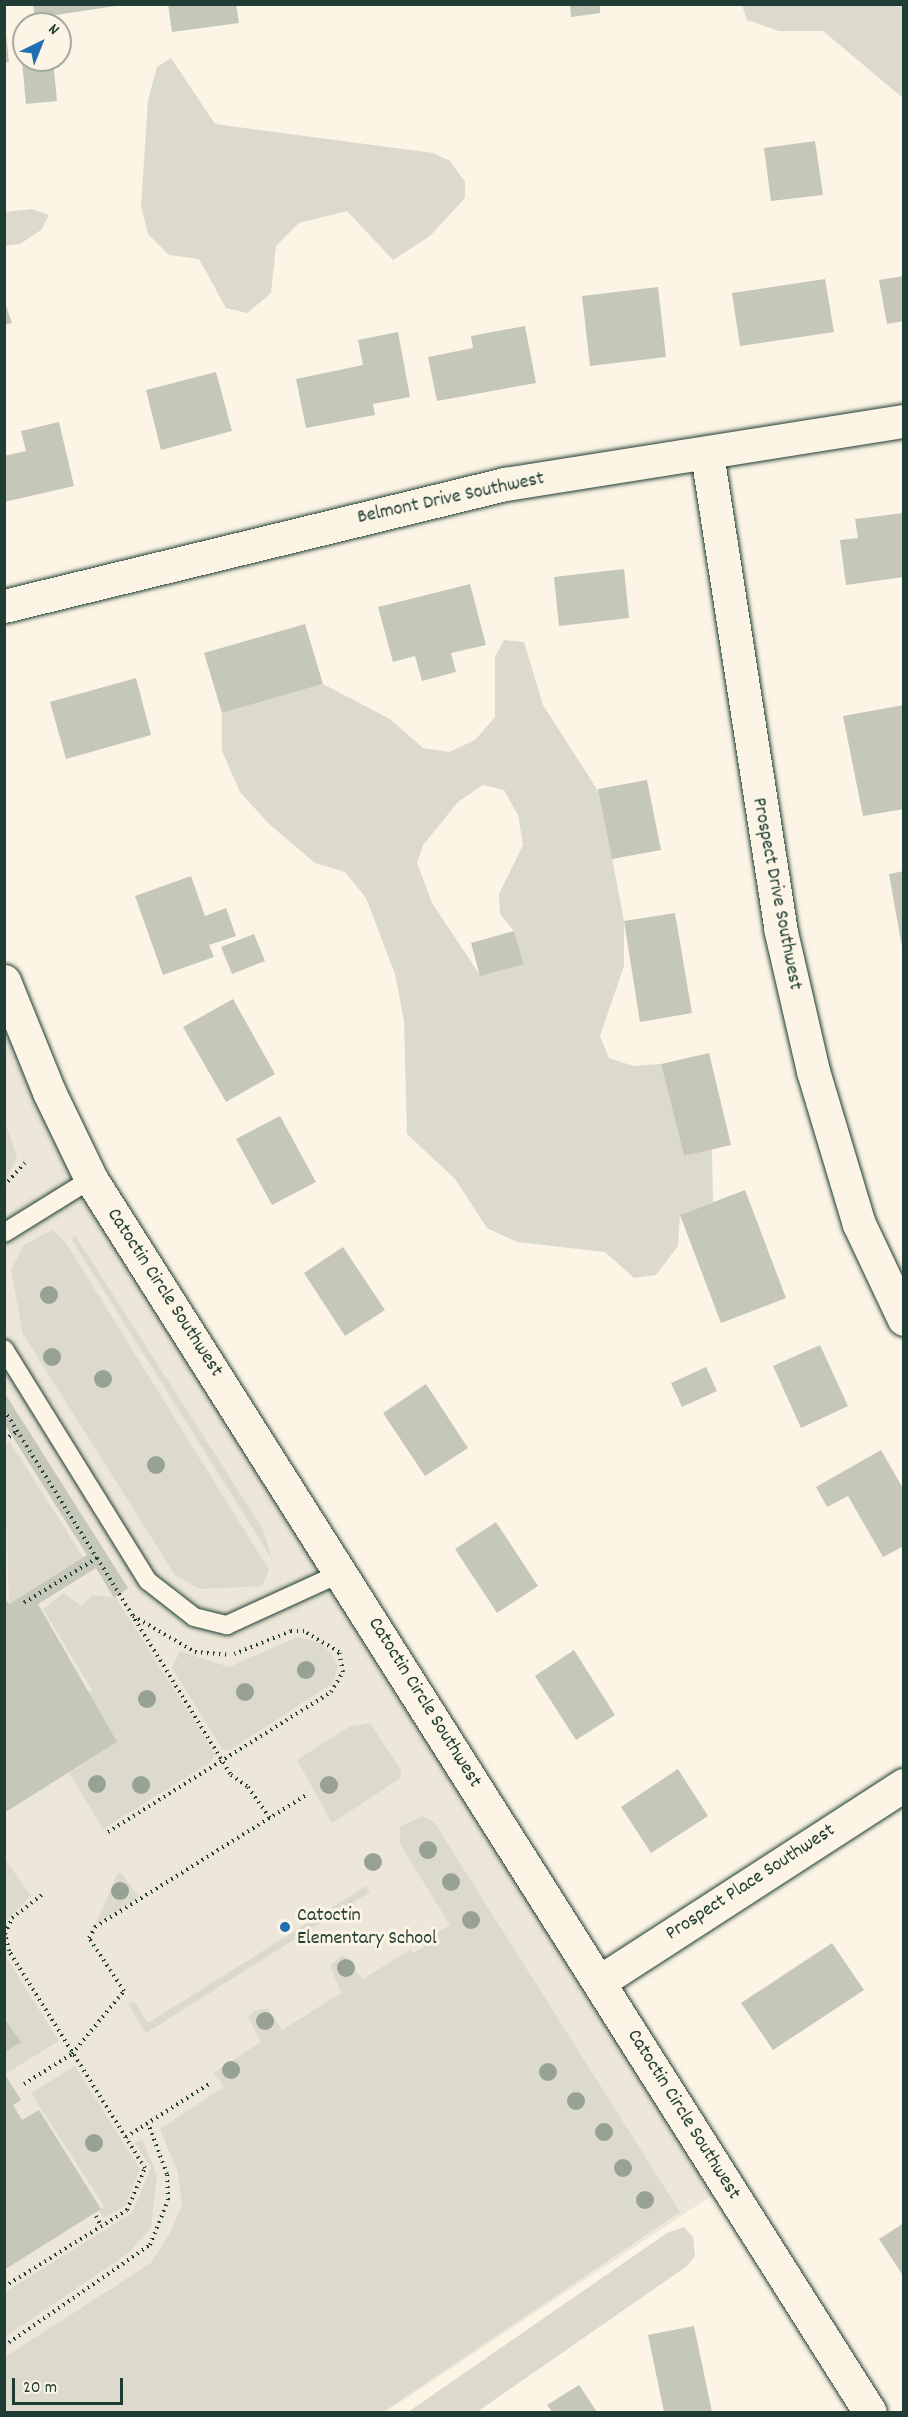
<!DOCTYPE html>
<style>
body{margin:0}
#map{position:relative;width:908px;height:2417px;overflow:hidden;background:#fcf5e5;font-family:Dekko,sans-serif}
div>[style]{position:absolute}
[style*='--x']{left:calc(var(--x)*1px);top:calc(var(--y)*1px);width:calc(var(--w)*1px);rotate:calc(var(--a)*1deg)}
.built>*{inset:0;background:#ece7d8}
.green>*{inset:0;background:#dcdacc}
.building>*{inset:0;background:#c5c7b9}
.path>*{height:4px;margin-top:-2px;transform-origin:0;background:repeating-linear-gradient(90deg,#1f3d34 0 1.5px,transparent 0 6px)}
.roads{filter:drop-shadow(0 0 2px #1f3d34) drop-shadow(0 0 2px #1f3d34)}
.lane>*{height:18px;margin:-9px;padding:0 9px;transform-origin:9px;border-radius:9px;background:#fcf5e5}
.street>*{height:33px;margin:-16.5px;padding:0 16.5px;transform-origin:16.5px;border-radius:16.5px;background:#fcf5e5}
.secondary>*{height:33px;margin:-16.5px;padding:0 16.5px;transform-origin:16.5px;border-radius:16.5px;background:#fcf5e5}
.trees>*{width:18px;height:18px;margin:-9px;border-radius:50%;background:#97a194}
.dots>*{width:16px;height:16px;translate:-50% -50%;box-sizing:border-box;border:3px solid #fcf5e5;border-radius:50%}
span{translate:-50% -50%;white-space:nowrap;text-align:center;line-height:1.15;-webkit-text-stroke:6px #fcf5e5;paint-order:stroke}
.street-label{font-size:20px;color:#1f3d34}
.poi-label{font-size:20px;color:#1f3d34}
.left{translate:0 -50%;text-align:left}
.frame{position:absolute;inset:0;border:6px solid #1f3d34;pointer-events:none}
.north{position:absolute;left:12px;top:12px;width:60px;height:60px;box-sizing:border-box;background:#fcf5e5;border:2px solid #a4ab9e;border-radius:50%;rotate:43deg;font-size:16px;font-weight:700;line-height:24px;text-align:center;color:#1f3d34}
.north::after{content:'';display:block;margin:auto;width:21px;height:27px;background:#1f6fb2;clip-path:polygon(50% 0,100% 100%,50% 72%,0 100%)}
.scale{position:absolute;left:12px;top:2378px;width:111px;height:27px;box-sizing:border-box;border:3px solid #1f3d34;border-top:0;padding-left:8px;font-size:18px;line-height:21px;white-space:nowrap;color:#1f3d34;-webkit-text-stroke:4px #fcf5e5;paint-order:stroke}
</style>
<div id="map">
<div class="built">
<i style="clip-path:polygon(4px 981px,49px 1092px,728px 2185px,385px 2412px,5px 2412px)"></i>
</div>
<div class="green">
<i style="clip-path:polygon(742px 5px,903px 5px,903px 98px,823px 31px,779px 31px,747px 20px)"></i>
<i style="clip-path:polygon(171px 58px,215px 124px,433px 153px,450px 161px,465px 182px,465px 198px,430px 236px,393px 260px,347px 211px,299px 223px,276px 246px,271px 293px,247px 313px,226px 308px,199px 259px,169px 255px,148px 234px,141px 206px,148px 100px,157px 67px)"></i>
<i style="clip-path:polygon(32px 209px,49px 215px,41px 230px,20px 244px,5px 246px,5px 212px)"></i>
<i style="clip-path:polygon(evenodd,504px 640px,524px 642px,543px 705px,600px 794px,624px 921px,624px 966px,600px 1036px,609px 1058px,633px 1066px,661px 1064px,684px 1156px,712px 1149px,713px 1202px,680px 1215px,678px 1246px,656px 1275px,634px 1278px,605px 1252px,517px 1242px,487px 1228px,455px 1179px,407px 1134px,404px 1021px,395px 974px,366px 898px,345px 872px,315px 863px,269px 824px,240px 792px,222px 751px,222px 713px,323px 684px,390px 719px,423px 748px,449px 752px,475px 740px,495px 717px,495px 657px,504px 640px,483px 785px,504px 790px,518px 815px,523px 845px,499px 894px,500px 914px,514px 931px,524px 963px,480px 975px,432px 903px,417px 863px,423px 845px,458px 802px,483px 785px)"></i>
<i style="clip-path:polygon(4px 1118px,17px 1157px,5px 1182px,4px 1182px)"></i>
<i style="clip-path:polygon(52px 1230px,66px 1243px,269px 1570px,262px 1586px,200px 1589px,175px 1575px,23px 1334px,11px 1270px,24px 1245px)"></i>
<i style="clip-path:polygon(75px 1235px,262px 1528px,272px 1559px,72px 1240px)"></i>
<i style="clip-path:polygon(10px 1442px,83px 1557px,9px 1604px,4px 1445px)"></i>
<i style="clip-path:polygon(64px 1593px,81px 1606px,93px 1595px,116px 1598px,215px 1754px,211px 1762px,103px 1829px,69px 1773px,117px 1742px,86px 1694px,92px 1690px,43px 1609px)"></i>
<i style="clip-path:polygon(298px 1637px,320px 1643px,331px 1653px,338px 1666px,333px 1683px,230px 1750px,223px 1750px,172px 1668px,180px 1651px,229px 1667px)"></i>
<i style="clip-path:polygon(370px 1723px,401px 1770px,401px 1778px,332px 1823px,297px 1760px,349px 1727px)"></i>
<i style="clip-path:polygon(422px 1816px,434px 1822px,680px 2212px,383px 2412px,5px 2412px,5px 2357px,151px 2263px,170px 2233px,182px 2205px,178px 2173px,160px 2129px,224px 2087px,214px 2073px,261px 2042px,248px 2018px,254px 2011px,268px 2008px,282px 2030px,341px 1993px,330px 1965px,343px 1955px,363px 1979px,411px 1949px,413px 1953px,424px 1947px,422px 1943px,450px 1925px,400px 1844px,400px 1827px)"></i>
<i style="clip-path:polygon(5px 1859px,31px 1896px,5px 1922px)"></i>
<i style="clip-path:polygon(120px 1872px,139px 1897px,96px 1924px,117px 1875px)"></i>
<i style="clip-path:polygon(366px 1886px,370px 1892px,146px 2033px,128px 2004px,134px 2001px,148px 2023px)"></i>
<i style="clip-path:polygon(4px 1954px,59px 2041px,5px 2074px,5px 2053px,21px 2042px,5px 2017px)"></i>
<i style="clip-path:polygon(75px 2066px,140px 2169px,125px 2206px,104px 2218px,99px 2211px,104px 2206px,31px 2093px)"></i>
<i style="clip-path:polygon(142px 2139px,157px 2176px,151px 2228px,127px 2254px,5px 2337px,5px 2292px,132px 2213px,151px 2168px,135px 2143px)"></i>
<i style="clip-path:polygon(684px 2227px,693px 2237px,695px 2256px,687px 2266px,477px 2412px,408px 2412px,667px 2233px)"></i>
</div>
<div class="building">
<i style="clip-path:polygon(33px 4px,116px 4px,116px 6px,35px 18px)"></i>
<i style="clip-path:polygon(168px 4px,236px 4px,239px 23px,172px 32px)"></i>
<i style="clip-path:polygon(570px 4px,600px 4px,600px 13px,571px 17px)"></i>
<i style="clip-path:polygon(4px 17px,9px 62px,4px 63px)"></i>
<i style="clip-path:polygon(53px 60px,57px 101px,26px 104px,22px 61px)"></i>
<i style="clip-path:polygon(815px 141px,823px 195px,771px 201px,764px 148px)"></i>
<i style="clip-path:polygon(904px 276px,904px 321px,887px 324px,879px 280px)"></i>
<i style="clip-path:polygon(825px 279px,834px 332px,740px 346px,732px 293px)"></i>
<i style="clip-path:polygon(658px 287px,666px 357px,590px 366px,582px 296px)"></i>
<i style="clip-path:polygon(4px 300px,12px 323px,4px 325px)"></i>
<i style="clip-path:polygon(525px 326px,536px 383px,437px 401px,428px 357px,473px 348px,471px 336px)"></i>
<i style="clip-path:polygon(398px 332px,410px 397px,373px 404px,375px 415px,306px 428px,296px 379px,363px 365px,358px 340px)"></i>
<i style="clip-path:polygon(216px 372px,232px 431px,161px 450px,146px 390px)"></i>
<i style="clip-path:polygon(59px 422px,74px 486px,4px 502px,4px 456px,26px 451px,21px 431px)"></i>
<i style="clip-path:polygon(904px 513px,904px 577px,846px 585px,840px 540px,858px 538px,855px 519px)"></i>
<i style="clip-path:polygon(624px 569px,629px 618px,559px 626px,554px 577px)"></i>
<i style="clip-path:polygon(470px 584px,486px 645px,451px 653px,456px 672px,422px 681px,415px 656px,393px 662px,378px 607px)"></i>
<i style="clip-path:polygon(305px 624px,323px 684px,222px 713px,204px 653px)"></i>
<i style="clip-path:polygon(136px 678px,151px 735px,66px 759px,50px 702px)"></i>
<i style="clip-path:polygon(904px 705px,904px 809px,863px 816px,843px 716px)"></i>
<i style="clip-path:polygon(647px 780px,661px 850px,612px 859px,598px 789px)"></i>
<i style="clip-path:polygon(904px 871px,904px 947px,902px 947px,889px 874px)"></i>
<i style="clip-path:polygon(191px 876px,205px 916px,226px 908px,236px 936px,209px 945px,214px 957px,163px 975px,135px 896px)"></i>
<i style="clip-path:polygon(675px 913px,692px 1013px,640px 1022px,624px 921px)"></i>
<i style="clip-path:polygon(514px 931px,524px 964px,480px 976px,471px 943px)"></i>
<i style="clip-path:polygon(254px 934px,265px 961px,232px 974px,221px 947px)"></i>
<i style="clip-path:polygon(233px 999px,275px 1074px,226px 1102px,183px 1027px)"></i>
<i style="clip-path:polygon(709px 1053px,731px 1145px,684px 1156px,661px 1064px)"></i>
<i style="clip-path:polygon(280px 1116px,316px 1182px,272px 1205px,236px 1139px)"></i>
<i style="clip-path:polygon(745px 1190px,786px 1298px,721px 1323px,680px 1215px)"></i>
<i style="clip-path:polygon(343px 1247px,385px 1310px,345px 1336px,304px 1273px)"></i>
<i style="clip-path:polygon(820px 1345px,848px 1406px,801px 1428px,773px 1366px)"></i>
<i style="clip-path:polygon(706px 1367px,717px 1391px,682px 1407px,671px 1383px)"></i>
<i style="clip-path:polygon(426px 1384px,468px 1448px,425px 1476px,383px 1413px)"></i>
<i style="clip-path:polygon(4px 1392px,128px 1588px,114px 1598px,96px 1568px,38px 1604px,117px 1742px,4px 1813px,4px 1597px,9px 1604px,87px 1555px,4px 1423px)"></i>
<i style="clip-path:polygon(881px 1450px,904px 1490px,904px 1546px,883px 1557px,848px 1496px,827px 1507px,816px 1487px)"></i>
<i style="clip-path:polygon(496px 1522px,538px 1586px,497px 1613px,455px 1549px)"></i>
<i style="clip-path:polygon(574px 1650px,615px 1715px,576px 1740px,535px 1676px)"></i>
<i style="clip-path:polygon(678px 1769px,708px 1816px,651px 1853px,621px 1807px)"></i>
<i style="clip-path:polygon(832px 1943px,864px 1990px,773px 2050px,741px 2003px)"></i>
<i style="clip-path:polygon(4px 2017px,21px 2042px,4px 2053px)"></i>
<i style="clip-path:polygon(4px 2073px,21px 2100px,13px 2105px,22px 2120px,39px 2110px,101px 2209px,4px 2270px)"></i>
<i style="clip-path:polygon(904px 2223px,904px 2277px,879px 2239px)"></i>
<i style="clip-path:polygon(694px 2326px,712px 2412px,664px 2412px,648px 2335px)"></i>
<i style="clip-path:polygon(579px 2385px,597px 2412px,552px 2412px,547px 2405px)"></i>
</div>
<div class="path">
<i style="--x:4;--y:1186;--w:31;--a:-48"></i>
<i style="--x:4;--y:1410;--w:175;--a:57.9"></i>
<i style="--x:97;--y:1558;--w:88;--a:148.5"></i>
<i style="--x:4;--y:1440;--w:17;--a:-33"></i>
<i style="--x:97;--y:1558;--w:255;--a:58.3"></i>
<i style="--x:231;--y:1775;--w:21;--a:35"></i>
<i style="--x:248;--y:1787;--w:38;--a:55"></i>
<i style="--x:133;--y:1616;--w:72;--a:30.1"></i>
<i style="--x:195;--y:1652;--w:32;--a:5"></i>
<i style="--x:108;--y:1832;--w:263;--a:-32.1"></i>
<i style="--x:331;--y:1692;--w:23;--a:-59"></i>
<i style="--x:343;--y:1672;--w:20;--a:-101"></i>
<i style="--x:339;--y:1652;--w:41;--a:-149"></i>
<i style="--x:304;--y:1631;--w:13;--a:180"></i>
<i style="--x:291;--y:1631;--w:61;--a:158"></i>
<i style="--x:24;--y:2084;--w:57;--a:-32"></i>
<i style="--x:72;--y:2054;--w:82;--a:-50.5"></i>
<i style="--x:124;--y:1991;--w:64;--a:-123.4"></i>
<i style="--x:89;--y:1938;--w:13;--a:-61"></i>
<i style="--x:95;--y:1927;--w:251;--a:-32"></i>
<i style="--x:126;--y:2137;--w:98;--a:-32.6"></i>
<i style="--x:96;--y:2216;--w:11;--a:63"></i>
<i style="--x:4;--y:2287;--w:145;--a:-32"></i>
<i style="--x:127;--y:2210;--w:46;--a:-66.8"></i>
<i style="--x:145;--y:2168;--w:256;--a:-122.1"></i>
<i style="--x:9;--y:1951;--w:17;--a:-103"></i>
<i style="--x:5;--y:1934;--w:17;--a:-66"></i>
<i style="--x:12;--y:1918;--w:39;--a:-38"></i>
<i style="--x:4;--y:2346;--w:178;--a:-34.7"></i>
<i style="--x:150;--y:2245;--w:48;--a:-68.2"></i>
<i style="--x:168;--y:2200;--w:26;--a:-92"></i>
<i style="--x:167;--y:2174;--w:54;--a:-110.4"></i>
</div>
<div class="roads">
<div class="lane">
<i style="--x:4;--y:1233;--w:102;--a:-31.8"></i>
<i style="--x:4;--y:1349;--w:273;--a:58.2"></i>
<i style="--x:148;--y:1581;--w:58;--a:38"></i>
<i style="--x:194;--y:1617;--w:34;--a:14"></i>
<i style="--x:227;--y:1625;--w:128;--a:-24.6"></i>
</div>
<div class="street">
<i style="--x:707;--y:454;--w:480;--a:81.2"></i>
<i style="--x:780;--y:928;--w:147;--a:77"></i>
<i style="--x:813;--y:1071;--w:160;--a:73.3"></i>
<i style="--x:859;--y:1224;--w:105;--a:64.7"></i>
<i style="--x:4;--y:606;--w:516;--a:-13.69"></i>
<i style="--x:505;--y:484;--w:404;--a:-9"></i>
<i style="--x:599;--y:1982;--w:363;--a:-32.9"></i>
</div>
<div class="secondary">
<i style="--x:4;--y:981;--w:120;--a:67.9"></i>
<i style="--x:49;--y:1092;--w:97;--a:64.2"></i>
<i style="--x:91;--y:1179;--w:1458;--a:57.72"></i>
</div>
</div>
<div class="trees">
<i style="left:49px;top:1295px"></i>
<i style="left:52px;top:1357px"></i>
<i style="left:103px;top:1379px"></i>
<i style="left:156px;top:1465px"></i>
<i style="left:306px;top:1670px"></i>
<i style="left:245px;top:1692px"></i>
<i style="left:147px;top:1699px"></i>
<i style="left:97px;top:1784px"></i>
<i style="left:141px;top:1785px"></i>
<i style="left:329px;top:1785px"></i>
<i style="left:428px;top:1850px"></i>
<i style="left:373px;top:1862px"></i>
<i style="left:451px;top:1882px"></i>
<i style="left:120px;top:1891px"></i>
<i style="left:471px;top:1920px"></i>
<i style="left:346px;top:1968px"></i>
<i style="left:265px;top:2021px"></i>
<i style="left:231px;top:2070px"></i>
<i style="left:548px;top:2072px"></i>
<i style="left:576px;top:2101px"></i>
<i style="left:604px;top:2132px"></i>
<i style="left:94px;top:2143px"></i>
<i style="left:623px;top:2168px"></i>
<i style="left:645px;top:2200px"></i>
</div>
<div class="dots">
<i style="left:285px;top:1927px;background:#1f6fb2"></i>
</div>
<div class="street-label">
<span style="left:451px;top:499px;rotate:-12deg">Belmont Drive Southwest</span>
<span style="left:776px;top:894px;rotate:79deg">Prospect Drive Southwest</span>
<span style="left:164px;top:1293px;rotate:57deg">Catoctin Circle Southwest</span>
<span style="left:424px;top:1703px;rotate:58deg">Catoctin Circle Southwest</span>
<span style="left:751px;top:1883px;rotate:-33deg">Prospect Place Southwest</span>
<span style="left:683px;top:2115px;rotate:58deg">Catoctin Circle Southwest</span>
</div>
<div class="poi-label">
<span class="left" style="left:297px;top:1928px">Catoctin<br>Elementary School</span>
</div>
<div class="frame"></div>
<div class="north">N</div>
<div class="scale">20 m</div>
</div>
